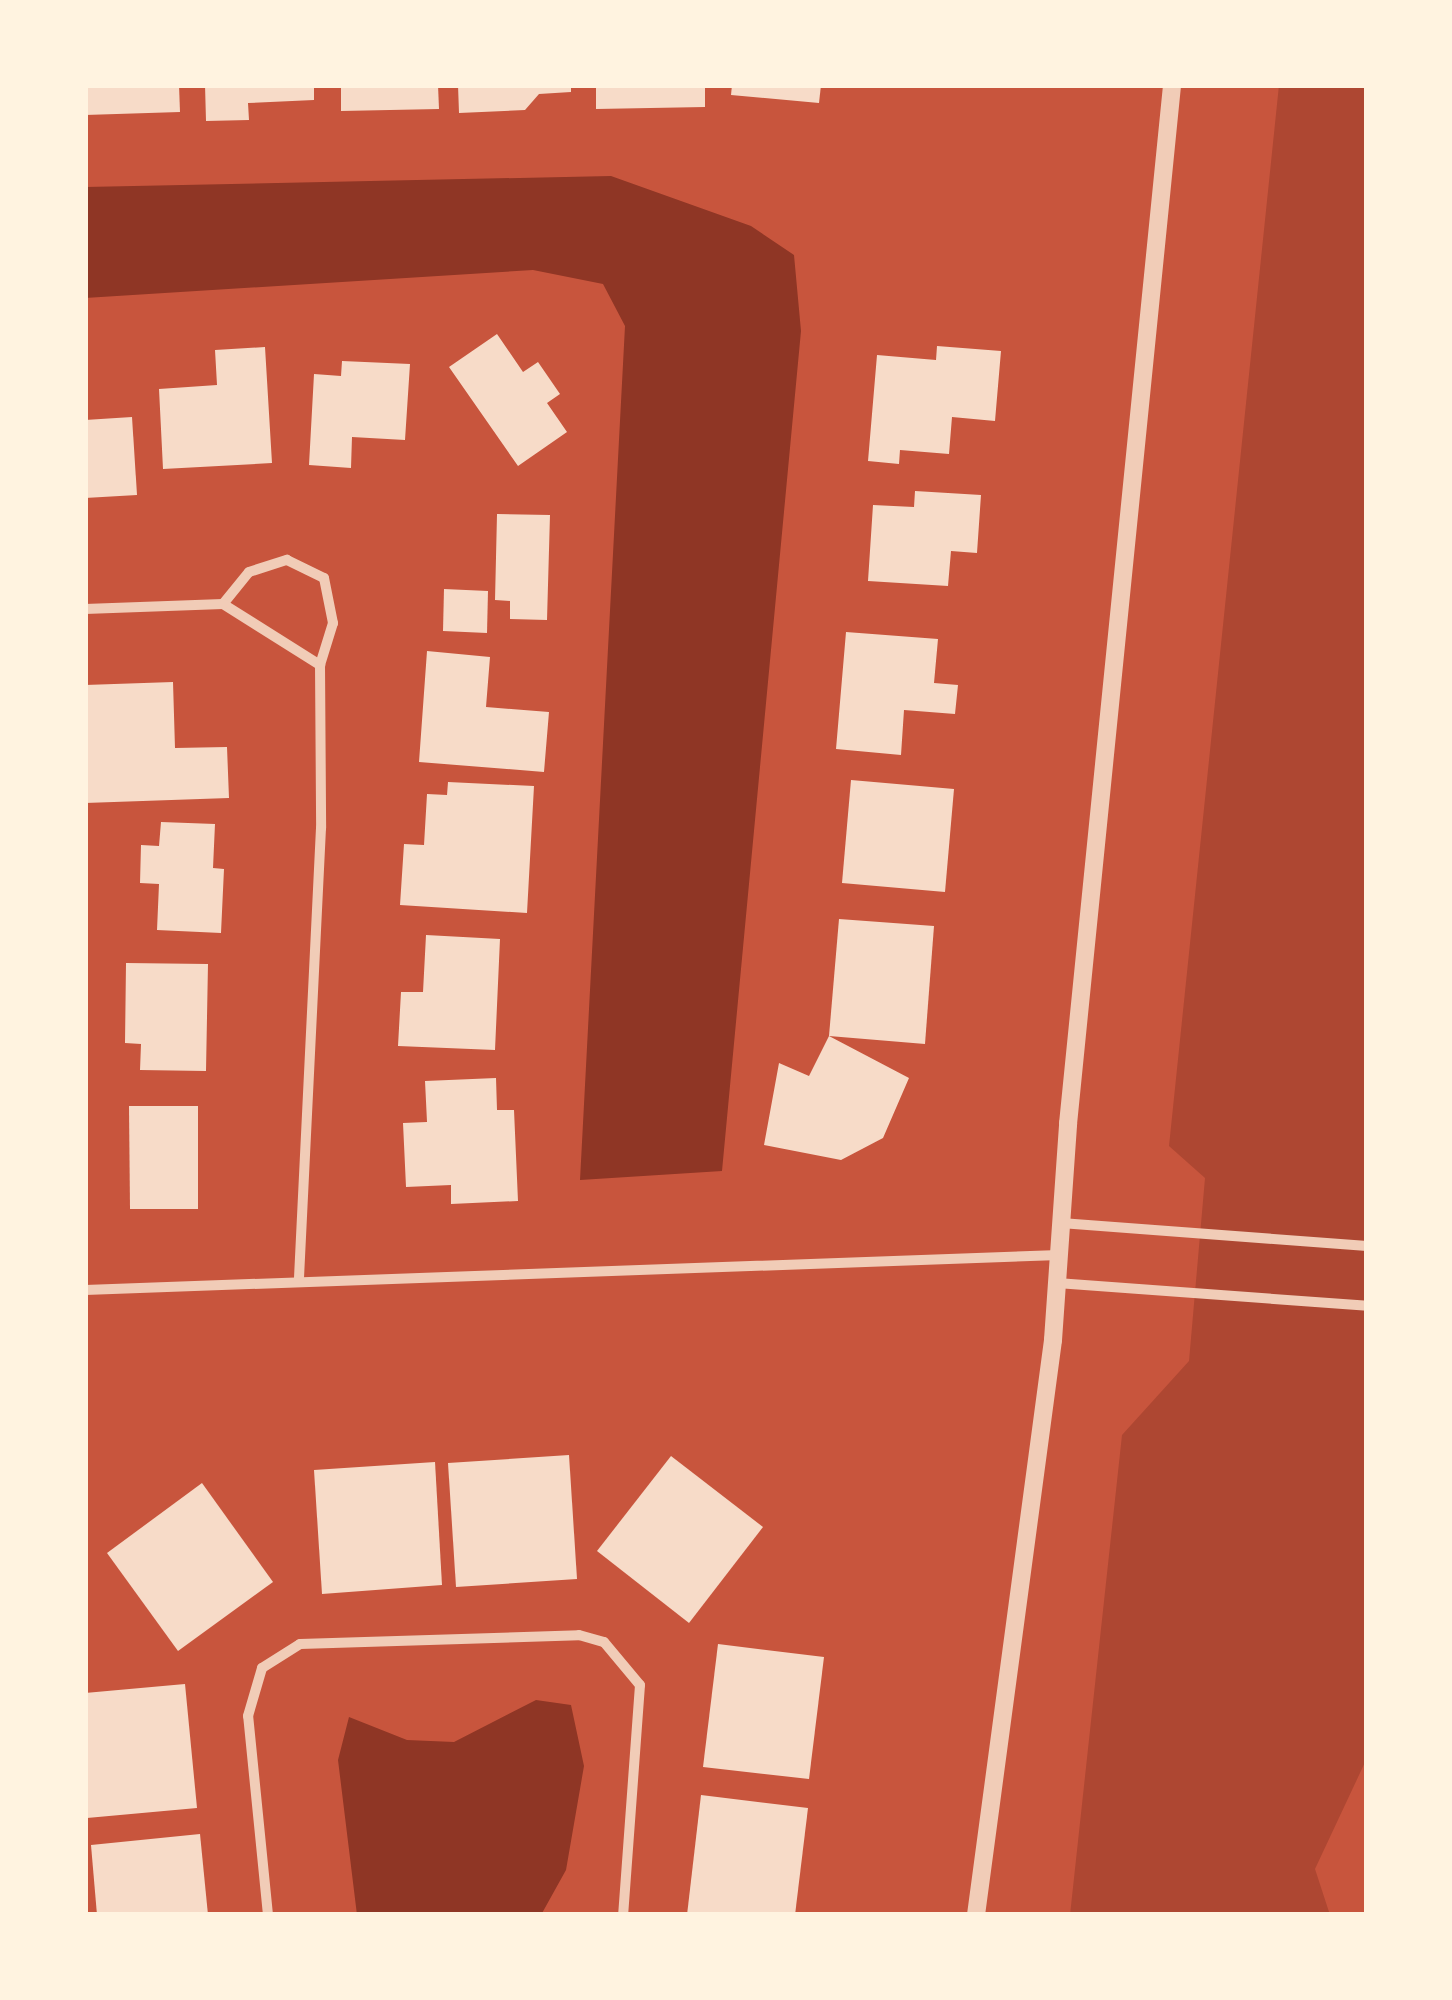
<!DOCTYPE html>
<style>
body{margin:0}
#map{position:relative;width:1452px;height:2000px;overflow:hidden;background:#c8553d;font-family:Poppins,sans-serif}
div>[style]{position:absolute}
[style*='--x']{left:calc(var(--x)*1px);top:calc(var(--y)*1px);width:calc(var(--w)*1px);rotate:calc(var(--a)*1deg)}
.green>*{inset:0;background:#ae4732}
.water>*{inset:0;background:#8f3625}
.building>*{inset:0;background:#f7dbc8}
.minor>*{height:10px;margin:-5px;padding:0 5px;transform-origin:5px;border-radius:5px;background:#f1ccb7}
.tertiary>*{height:18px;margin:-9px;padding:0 9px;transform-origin:9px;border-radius:9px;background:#f1ccb7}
span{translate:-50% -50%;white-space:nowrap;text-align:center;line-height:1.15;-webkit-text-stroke:10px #fff3e0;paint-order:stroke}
.frame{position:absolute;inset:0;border:88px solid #fff3e0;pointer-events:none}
</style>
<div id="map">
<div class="green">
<i style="clip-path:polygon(1279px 85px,1367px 85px,1367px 1758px,1315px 1869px,1330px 1915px,1070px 1915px,1122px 1435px,1189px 1361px,1205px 1178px,1169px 1146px)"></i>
</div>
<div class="water">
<i style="clip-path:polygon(611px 176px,751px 226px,794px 255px,801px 331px,722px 1171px,580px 1180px,625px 326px,603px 284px,533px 270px,85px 298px,85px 187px)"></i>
<i style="clip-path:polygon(536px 1700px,571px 1705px,584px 1766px,566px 1870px,541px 1915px,357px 1915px,338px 1760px,349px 1717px,407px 1740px,454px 1742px)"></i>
</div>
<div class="building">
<i style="clip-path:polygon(85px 85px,179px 85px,180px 112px,85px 115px)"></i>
<i style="clip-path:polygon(205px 85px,314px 85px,314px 100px,248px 103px,249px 120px,206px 121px)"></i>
<i style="clip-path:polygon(341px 85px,438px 85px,439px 109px,341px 111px)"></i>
<i style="clip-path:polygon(458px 85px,571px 85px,571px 92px,539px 94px,525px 110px,459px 113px)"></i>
<i style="clip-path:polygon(596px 85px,705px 85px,705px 107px,596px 109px)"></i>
<i style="clip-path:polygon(732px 85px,821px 85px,819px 103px,731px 95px)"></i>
<i style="clip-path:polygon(497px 334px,523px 372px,538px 362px,560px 394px,547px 403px,567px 432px,518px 466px,449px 367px)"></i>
<i style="clip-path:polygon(937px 346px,1001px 351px,995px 421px,952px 417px,949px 454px,900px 450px,899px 464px,868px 461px,877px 355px,936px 360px)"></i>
<i style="clip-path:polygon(265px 347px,272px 463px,163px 469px,159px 389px,217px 385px,215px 350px)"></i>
<i style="clip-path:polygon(342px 361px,410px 364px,405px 440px,352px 437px,351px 468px,309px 465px,314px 374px,341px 376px)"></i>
<i style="clip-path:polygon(132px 417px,137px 495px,85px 498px,85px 420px)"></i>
<i style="clip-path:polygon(915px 491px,981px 495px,977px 553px,951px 551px,948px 586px,868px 581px,873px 505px,914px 507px)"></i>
<i style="clip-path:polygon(497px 514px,550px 515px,547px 620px,510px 619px,510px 601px,495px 600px)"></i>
<i style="clip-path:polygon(444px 589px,488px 591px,487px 633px,443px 631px)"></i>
<i style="clip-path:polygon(846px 632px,938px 639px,934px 683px,958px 685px,955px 714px,904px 710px,901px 755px,836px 749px)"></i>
<i style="clip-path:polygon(427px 651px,490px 657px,486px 707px,549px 712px,544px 772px,419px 762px)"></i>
<i style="clip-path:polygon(173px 682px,175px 748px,227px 747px,229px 798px,85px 803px,85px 685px)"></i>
<i style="clip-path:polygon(851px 780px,954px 789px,945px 892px,842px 883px)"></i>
<i style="clip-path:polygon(448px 782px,534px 786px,527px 913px,400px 905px,404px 844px,424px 845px,427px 794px,447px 795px)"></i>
<i style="clip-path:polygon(161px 822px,215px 824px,213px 868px,224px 869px,221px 933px,157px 930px,159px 884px,140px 883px,141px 845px,159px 846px)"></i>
<i style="clip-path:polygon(839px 919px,934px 926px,925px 1044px,829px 1036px)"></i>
<i style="clip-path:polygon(426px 935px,500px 939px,495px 1050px,398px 1046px,401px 992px,423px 992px)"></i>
<i style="clip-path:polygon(126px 963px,208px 964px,206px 1071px,140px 1070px,141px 1044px,125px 1043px)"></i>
<i style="clip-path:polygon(829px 1036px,909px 1078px,883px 1138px,841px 1160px,764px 1145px,779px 1063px,809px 1076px)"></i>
<i style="clip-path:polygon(496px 1078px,497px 1110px,514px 1110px,518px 1201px,451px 1204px,451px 1185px,406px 1187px,403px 1123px,427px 1122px,425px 1081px)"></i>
<i style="clip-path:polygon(129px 1106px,198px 1106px,198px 1209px,130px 1209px)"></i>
<i style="clip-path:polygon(569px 1455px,577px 1579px,456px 1587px,448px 1463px)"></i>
<i style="clip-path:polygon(671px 1456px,763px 1527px,689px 1623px,597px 1551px)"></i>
<i style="clip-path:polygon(435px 1462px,442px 1585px,322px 1594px,314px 1470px)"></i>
<i style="clip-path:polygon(202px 1483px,273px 1582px,178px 1651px,107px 1553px)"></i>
<i style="clip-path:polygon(718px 1644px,824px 1657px,809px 1779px,703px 1767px)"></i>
<i style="clip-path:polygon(185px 1684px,197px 1808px,87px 1818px,85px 1693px)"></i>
<i style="clip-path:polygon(701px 1795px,808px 1808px,795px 1915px,687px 1915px)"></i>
<i style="clip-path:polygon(200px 1834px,208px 1915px,97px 1915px,91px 1845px)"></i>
</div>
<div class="minor">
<i style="--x:223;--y:604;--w:41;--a:-50.9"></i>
<i style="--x:249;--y:572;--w:40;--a:-18"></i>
<i style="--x:287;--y:560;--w:41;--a:25.9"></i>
<i style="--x:324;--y:578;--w:46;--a:78.7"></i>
<i style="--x:333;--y:623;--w:44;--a:107.2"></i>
<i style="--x:320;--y:665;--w:163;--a:89.6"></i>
<i style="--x:321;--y:828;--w:454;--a:92.8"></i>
<i style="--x:223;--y:604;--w:115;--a:32.2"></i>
<i style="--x:85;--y:609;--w:138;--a:-2.1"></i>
<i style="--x:1061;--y:1223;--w:307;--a:4.3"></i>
<i style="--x:1057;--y:1283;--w:311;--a:4.2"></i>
<i style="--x:85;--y:1290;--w:975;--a:-2.06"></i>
<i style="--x:268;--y:1915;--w:200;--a:-95.7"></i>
<i style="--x:248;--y:1716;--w:50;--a:-73.7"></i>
<i style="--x:262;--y:1668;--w:45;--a:-32.3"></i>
<i style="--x:300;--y:1644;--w:279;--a:-1.8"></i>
<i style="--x:579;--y:1635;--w:26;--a:16"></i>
<i style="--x:604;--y:1642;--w:56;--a:50.1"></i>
<i style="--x:640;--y:1685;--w:231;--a:94.2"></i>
</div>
<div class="tertiary">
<i style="--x:976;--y:1915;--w:580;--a:-82.37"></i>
<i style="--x:1053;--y:1340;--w:217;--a:-86"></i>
<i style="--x:1068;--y:1124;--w:1044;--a:-84.28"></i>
</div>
<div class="frame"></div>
</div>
